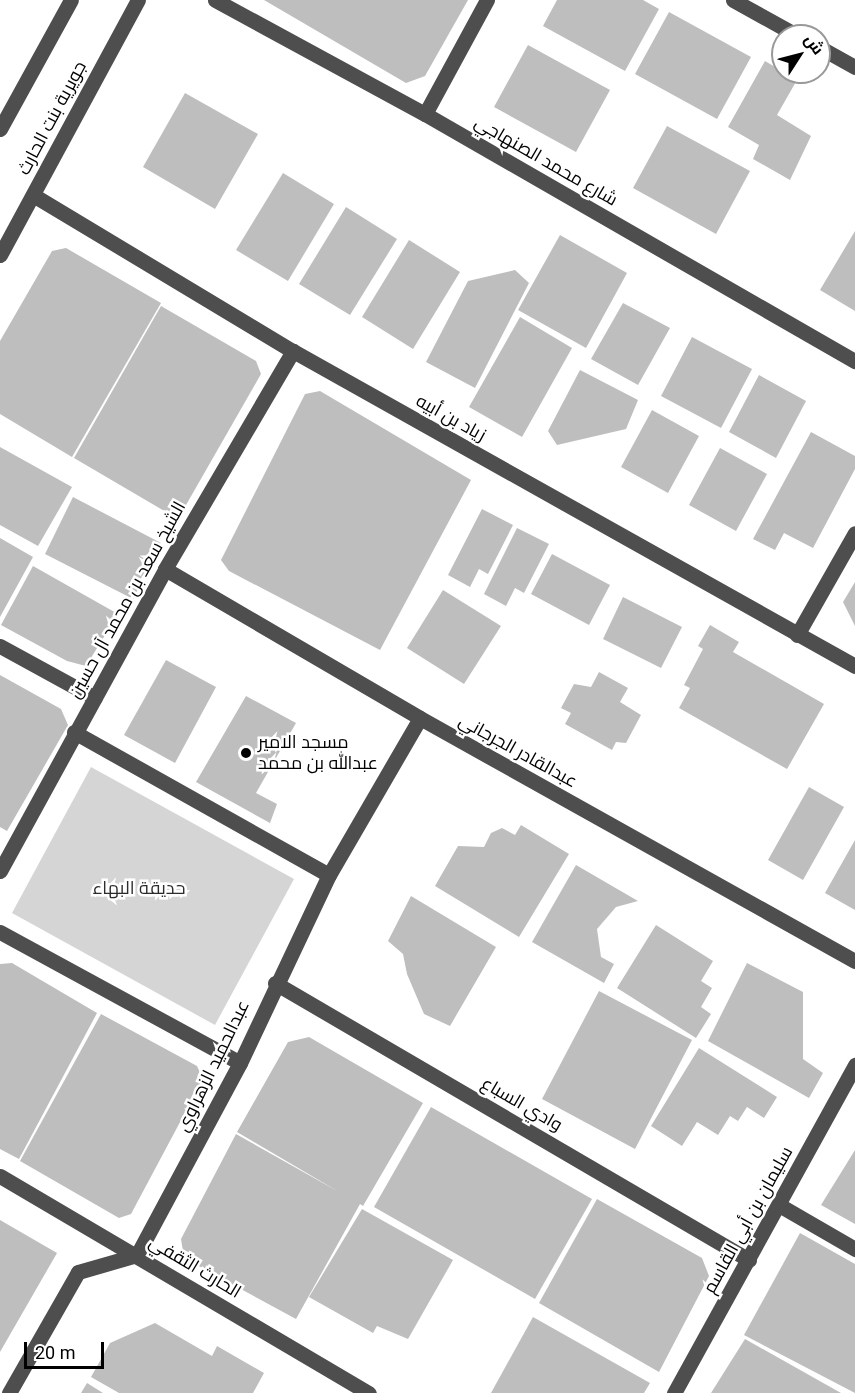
<!DOCTYPE html>
<meta charset="utf-8">
<style>
body{margin:0}
#map{position:relative;width:855px;height:1393px;overflow:hidden;background:#fff;font-family:Roboto,Cairo,sans-serif}
div>[style]{position:absolute}
[style*='--x']{left:calc(var(--x)*1px);top:calc(var(--y)*1px);width:calc(var(--w)*1px);rotate:calc(var(--a)*1deg)}
.green>*{inset:0;background:#d5d5d5}
.building>*{inset:0;background:#bebebe}
.minor>*{height:15px;margin:-7.5px;padding:0 7.5px;transform-origin:7.5px;border-radius:7.5px;background:#4e4e4e}
.dots>*{width:16px;height:16px;translate:-50% -50%;box-sizing:border-box;border:3px solid #fff;border-radius:50%}
span{translate:-50% -50%;white-space:nowrap;text-align:center;line-height:1.15;-webkit-text-stroke:5px #fff;paint-order:stroke}
.street-label{font-size:18px;color:#000}
.poi-label{font-size:18px;color:#000}
.left{translate:0 -50%;text-align:left}
.park-label{font-size:18px;color:#2c2c2c}
.north{position:absolute;left:771px;top:24px;width:60px;height:60px;box-sizing:border-box;background:#fff;border:2px solid #999;border-radius:50%;rotate:54deg;font-size:16px;font-weight:700;line-height:24px;text-align:center;color:#000}
.north::after{content:'';display:block;margin:auto;width:21px;height:27px;background:#000;clip-path:polygon(50% 0,100% 100%,50% 72%,0 100%)}
.scale{position:absolute;left:24px;top:1342px;width:80px;height:27px;box-sizing:border-box;border:3px solid #000;border-top:0;padding-left:8px;font-size:18px;line-height:21px;white-space:nowrap;color:#000;-webkit-text-stroke:4px #fff;paint-order:stroke}
</style>
<div id="map">
<div class="green">
<i style="clip-path:polygon(91px 767px,294px 879px,215px 1025px,12px 913px)"></i>
</div>
<div class="building">
<i style="clip-path:polygon(264px 0,468px 0,425px 76px,406px 83px)"></i>
<i style="clip-path:polygon(557px 0,643px 0,659px 9px,625px 71px,543px 26px)"></i>
<i style="clip-path:polygon(669px 12px,751px 57px,717px 119px,635px 74px)"></i>
<i style="clip-path:polygon(528px 45px,610px 90px,576px 152px,494px 107px)"></i>
<i style="clip-path:polygon(765px 61px,797px 80px,777px 115px,811px 136px,790px 180px,753px 159px,759px 145px,728px 127px)"></i>
<i style="clip-path:polygon(185px 93px,258px 134px,215px 209px,143px 167px)"></i>
<i style="clip-path:polygon(667px 126px,750px 171px,716px 234px,633px 188px)"></i>
<i style="clip-path:polygon(283px 173px,334px 204px,288px 281px,236px 250px)"></i>
<i style="clip-path:polygon(346px 207px,397px 239px,350px 315px,299px 284px)"></i>
<i style="clip-path:polygon(855px 231px,855px 311px,820px 290px)"></i>
<i style="clip-path:polygon(560px 235px,627px 273px,586px 348px,518px 310px)"></i>
<i style="clip-path:polygon(409px 240px,460px 272px,413px 349px,362px 317px)"></i>
<i style="clip-path:polygon(66px 248px,161px 303px,72px 457px,0 414px,0 341px,52px 251px)"></i>
<i style="clip-path:polygon(515px 270px,529px 283px,475px 388px,426px 362px,468px 281px)"></i>
<i style="clip-path:polygon(623px 303px,670px 328px,638px 385px,591px 359px)"></i>
<i style="clip-path:polygon(161px 306px,256px 361px,261px 374px,178px 519px,74px 458px)"></i>
<i style="clip-path:polygon(520px 317px,572px 348px,522px 437px,469px 407px)"></i>
<i style="clip-path:polygon(692px 337px,752px 369px,721px 428px,661px 396px)"></i>
<i style="clip-path:polygon(580px 370px,638px 400px,626px 429px,557px 445px,548px 431px)"></i>
<i style="clip-path:polygon(759px 375px,806px 401px,776px 458px,729px 432px)"></i>
<i style="clip-path:polygon(320px 391px,471px 480px,380px 650px,229px 571px,221px 560px,305px 394px)"></i>
<i style="clip-path:polygon(652px 410px,699px 436px,668px 493px,621px 467px)"></i>
<i style="clip-path:polygon(811px 432px,855px 456px,855px 469px,813px 548px,784px 533px,775px 550px,753px 539px)"></i>
<i style="clip-path:polygon(0 447px,72px 487px,38px 546px,0 525px)"></i>
<i style="clip-path:polygon(720px 448px,767px 474px,736px 531px,689px 505px)"></i>
<i style="clip-path:polygon(73px 497px,161px 543px,133px 599px,45px 554px)"></i>
<i style="clip-path:polygon(482px 509px,513px 525px,488px 574px,479px 569px,470px 587px,448px 575px)"></i>
<i style="clip-path:polygon(517px 528px,549px 544px,524px 593px,515px 588px,506px 606px,484px 594px)"></i>
<i style="clip-path:polygon(0 538px,33px 557px,0 617px)"></i>
<i style="clip-path:polygon(552px 554px,610px 585px,589px 625px,531px 594px)"></i>
<i style="clip-path:polygon(33px 566px,118px 614px,86px 666px,67px 661px,1px 625px)"></i>
<i style="clip-path:polygon(855px 582px,855px 626px,843px 602px)"></i>
<i style="clip-path:polygon(443px 590px,501px 626px,464px 684px,407px 648px)"></i>
<i style="clip-path:polygon(623px 597px,682px 627px,661px 668px,603px 639px)"></i>
<i style="clip-path:polygon(710px 625px,739px 642px,733px 652px,824px 704px,787px 769px,679px 708px,690px 688px,684px 685px,703px 649px,698px 646px)"></i>
<i style="clip-path:polygon(166px 660px,216px 687px,175px 763px,124px 735px)"></i>
<i style="clip-path:polygon(599px 672px,628px 688px,620px 702px,641px 715px,626px 743px,616px 742px,612px 750px,565px 724px,571px 713px,561px 708px,574px 684px,591px 687px)"></i>
<i style="clip-path:polygon(0 675px,61px 709px,68px 725px,7px 831px,0 827px)"></i>
<i style="clip-path:polygon(246px 696px,296px 723px,256px 793px,277px 804px,270px 823px,196px 782px)"></i>
<i style="clip-path:polygon(809px 787px,844px 807px,803px 880px,768px 860px)"></i>
<i style="clip-path:polygon(521px 825px,569px 854px,519px 937px,435px 886px,458px 846px,484px 847px,491px 833px,502px 828px,515px 835px)"></i>
<i style="clip-path:polygon(855px 840px,855px 910px,825px 893px)"></i>
<i style="clip-path:polygon(576px 865px,638px 901px,616px 907px,597px 929px,601px 957px,614px 964px,604px 983px,532px 942px)"></i>
<i style="clip-path:polygon(411px 896px,496px 947px,450px 1026px,424px 1014px,407px 974px,403px 954px,388px 941px)"></i>
<i style="clip-path:polygon(656px 925px,713px 961px,701px 981px,712px 988px,701px 1007px,711px 1014px,696px 1038px,617px 988px)"></i>
<i style="clip-path:polygon(12px 963px,97px 1013px,19px 1159px,0 1149px,0 964px)"></i>
<i style="clip-path:polygon(747px 963px,803px 992px,803px 1059px,823px 1073px,809px 1098px,708px 1041px)"></i>
<i style="clip-path:polygon(599px 991px,692px 1040px,635px 1149px,542px 1099px)"></i>
<i style="clip-path:polygon(101px 1014px,197px 1066px,203px 1079px,131px 1214px,119px 1218px,20px 1161px)"></i>
<i style="clip-path:polygon(309px 1037px,423px 1103px,363px 1206px,360px 1204px,296px 1319px,184px 1258px,181px 1239px,236px 1134px,339px 1192px,237px 1132px,288px 1042px)"></i>
<i style="clip-path:polygon(699px 1048px,777px 1097px,764px 1118px,747px 1107px,738px 1121px,730px 1116px,718px 1135px,697px 1122px,682px 1146px,651px 1126px)"></i>
<i style="clip-path:polygon(431px 1107px,592px 1199px,535px 1299px,374px 1207px)"></i>
<i style="clip-path:polygon(855px 1150px,855px 1224px,821px 1205px)"></i>
<i style="clip-path:polygon(597px 1199px,702px 1258px,709px 1276px,659px 1372px,539px 1303px)"></i>
<i style="clip-path:polygon(362px 1209px,453px 1260px,408px 1339px,377px 1326px,373px 1333px,309px 1297px)"></i>
<i style="clip-path:polygon(0 1220px,57px 1253px,0 1352px)"></i>
<i style="clip-path:polygon(800px 1233px,855px 1264px,855px 1393px,744px 1335px)"></i>
<i style="clip-path:polygon(533px 1317px,650px 1383px,644px 1393px,491px 1393px)"></i>
<i style="clip-path:polygon(155px 1323px,212px 1356px,217px 1346px,264px 1373px,253px 1393px,119px 1393px,91px 1377px,110px 1343px)"></i>
<i style="clip-path:polygon(745px 1339px,841px 1393px,711px 1393px)"></i>
<i style="clip-path:polygon(87px 1383px,103px 1393px,81px 1393px)"></i>
</div>
<div class="minor">
<i style="--x:215;--y:0;--w:239;--a:28.5"></i>
<i style="--x:425;--y:114;--w:496;--a:29.9"></i>
<i style="--x:733;--y:0;--w:74;--a:29"></i>
<i style="--x:819;--y:47;--w:41;--a:29.1"></i>
<i style="--x:425;--y:114;--w:130;--a:-61.5"></i>
<i style="--x:0;--y:129;--w:147;--a:-61.2"></i>
<i style="--x:33;--y:195;--w:303;--a:31"></i>
<i style="--x:293;--y:351;--w:644;--a:29.27"></i>
<i style="--x:0;--y:255;--w:290;--a:-61.6"></i>
<i style="--x:165;--y:569;--w:295;--a:30.3"></i>
<i style="--x:420;--y:718;--w:498;--a:29.2"></i>
<i style="--x:797;--y:635;--w:117;--a:-60.4"></i>
<i style="--x:0;--y:646;--w:108;--a:28.7"></i>
<i style="--x:74;--y:732;--w:292;--a:29.3"></i>
<i style="--x:0;--y:871;--w:344;--a:-61.3"></i>
<i style="--x:165;--y:569;--w:253;--a:-59.6"></i>
<i style="--x:0;--y:932;--w:273;--a:28.6"></i>
<i style="--x:275;--y:983;--w:549;--a:30.3"></i>
<i style="--x:0;--y:1176;--w:428;--a:30.5"></i>
<i style="--x:779;--y:1205;--w:88;--a:30.1"></i>
<i style="--x:9;--y:1393;--w:139;--a:-60.3"></i>
<i style="--x:78;--y:1272;--w:61;--a:-16.1"></i>
<i style="--x:137;--y:1255;--w:218;--a:-61.8"></i>
<i style="--x:240;--y:1063;--w:208;--a:-64.7"></i>
<i style="--x:329;--y:875;--w:181;--a:-59.9"></i>
<i style="--x:674;--y:1393;--w:375;--a:-61.1"></i>
</div>
<div class="dots">
<i style="left:246px;top:753px;background:#000"></i>
</div>
<div class="street-label">
<span style="left:52px;top:118px;rotate:-62deg">جويرية بنت الحارث</span>
<span style="left:546px;top:161px;rotate:30deg">شارع محمد الصنهاجي</span>
<span style="left:451px;top:418px;rotate:29deg">زياد بن أبيه</span>
<span style="left:127px;top:600px;rotate:-61deg">الشيخ سعد بن محمد آل حسين</span>
<span style="left:518px;top:751px;rotate:29deg">عبدالقادر الجرجاني</span>
<span style="left:213px;top:1066px;rotate:-64deg">عبدالحميد الزهراوي</span>
<span style="left:522px;top:1104px;rotate:30deg">وادي السباع</span>
<span style="left:748px;top:1220px;rotate:-61deg">سليمان بن أبي القاسم</span>
<span style="left:195px;top:1267px;rotate:31deg">الحارث الثقفي</span>
</div>
<div class="poi-label">
<span class="left" style="left:258px;top:753px">مسجد الامير<br>عبدالله بن محمد</span>
</div>
<div class="park-label">
<span style="left:139px;top:888px">حديقة البهاء</span>
</div>
<div class="north">ش</div>
<div class="scale">20 m</div>
</div>
